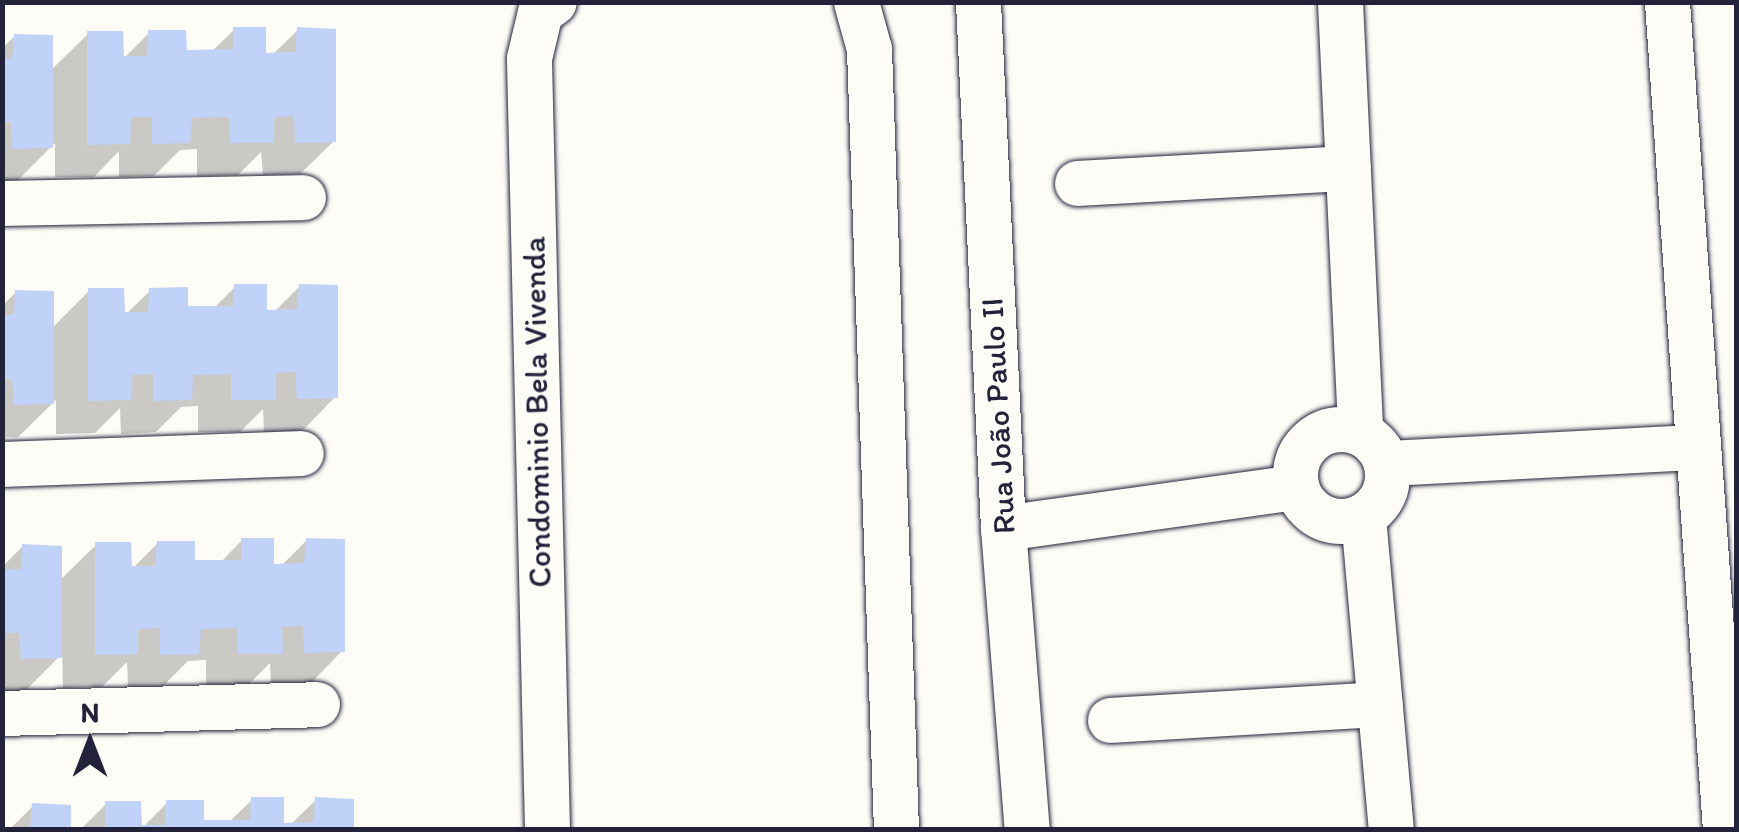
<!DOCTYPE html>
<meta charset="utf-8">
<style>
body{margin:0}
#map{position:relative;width:1739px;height:832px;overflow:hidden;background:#fdfcf7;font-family:Itim,sans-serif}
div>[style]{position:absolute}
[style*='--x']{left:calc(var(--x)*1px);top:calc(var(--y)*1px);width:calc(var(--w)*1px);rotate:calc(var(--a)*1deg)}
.shadow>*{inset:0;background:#0003}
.building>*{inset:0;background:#c1d2f8}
.roads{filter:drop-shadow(0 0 2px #22223b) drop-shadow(0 0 2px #22223b)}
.minor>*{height:45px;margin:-22.5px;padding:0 22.5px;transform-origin:22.5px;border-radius:22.5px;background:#fdfcf7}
.minor>.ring{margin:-22.5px;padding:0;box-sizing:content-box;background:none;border:45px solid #fdfcf7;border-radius:50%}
span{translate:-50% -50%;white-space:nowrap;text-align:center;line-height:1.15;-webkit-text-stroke:8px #fdfcf7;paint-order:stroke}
.street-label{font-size:32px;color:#22223b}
.frame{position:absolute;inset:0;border:5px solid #22223b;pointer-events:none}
.north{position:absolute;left:40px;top:692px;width:100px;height:100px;-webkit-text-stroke:8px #fdfcf7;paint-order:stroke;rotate:0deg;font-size:28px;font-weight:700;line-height:40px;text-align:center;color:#22223b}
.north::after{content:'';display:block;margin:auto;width:35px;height:45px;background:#22223b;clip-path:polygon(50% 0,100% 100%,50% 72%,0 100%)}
</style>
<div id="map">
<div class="shadow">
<i style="clip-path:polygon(234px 30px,263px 56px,272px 55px,298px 30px,334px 141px,300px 174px,263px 175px,261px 152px,238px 175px,197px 176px,197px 149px,180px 150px,154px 176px,119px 177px,119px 151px,94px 177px,55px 177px,55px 143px,17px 181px,2px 181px,2px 48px,15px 36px,50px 71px,88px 34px,122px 60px,149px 33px,185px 53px,211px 52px)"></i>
<i style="clip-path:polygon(300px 286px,335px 397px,302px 431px,264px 432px,263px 409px,240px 432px,198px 432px,198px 406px,181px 407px,156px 432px,121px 434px,120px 408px,95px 433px,56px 434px,56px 400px,18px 437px,2px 437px,2px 306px,16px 292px,52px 328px,89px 291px,126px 314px,151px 290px,185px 309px,213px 309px,235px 287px,265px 312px,274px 312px)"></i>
<i style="clip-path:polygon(242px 540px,272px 566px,281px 566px,307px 540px,342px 651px,309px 685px,271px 686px,270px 663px,247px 686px,206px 686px,206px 660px,188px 661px,163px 686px,128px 688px,127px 662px,102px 687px,63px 688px,62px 654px,25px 691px,2px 692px,2px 567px,23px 546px,59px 581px,96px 545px,130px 571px,158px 543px,192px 563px,220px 563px)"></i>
<i style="clip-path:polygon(252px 800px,281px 826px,290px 825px,316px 800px,352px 830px,140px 830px,167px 803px,202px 822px,229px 822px)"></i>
<i style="clip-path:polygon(106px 804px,139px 830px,80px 830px)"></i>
<i style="clip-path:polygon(33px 806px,68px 830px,9px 830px)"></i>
</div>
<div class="building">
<i style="clip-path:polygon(233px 27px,266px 27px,266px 53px,295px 52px,297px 27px,336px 29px,336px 142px,295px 143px,294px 116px,274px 117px,274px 143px,230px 143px,230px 117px,192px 118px,190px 143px,152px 144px,152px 117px,131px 117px,130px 144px,87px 145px,87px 31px,123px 31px,124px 56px,147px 56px,148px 30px,186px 30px,187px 50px,233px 49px)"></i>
<i style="clip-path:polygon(14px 34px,53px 35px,53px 148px,12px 149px,11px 122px,2px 122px,2px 59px,12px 59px)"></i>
<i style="clip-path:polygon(234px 284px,267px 284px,267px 310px,297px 309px,299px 284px,338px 285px,338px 398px,297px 399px,295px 372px,276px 373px,276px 400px,231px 400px,231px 374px,193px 375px,192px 400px,153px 401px,153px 374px,132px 375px,131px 400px,88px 401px,88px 288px,124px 288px,125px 312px,148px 312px,149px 288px,188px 287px,188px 306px,233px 306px)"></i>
<i style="clip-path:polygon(15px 290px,54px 291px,54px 404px,14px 405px,12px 379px,2px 379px,2px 315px,14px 315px)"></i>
<i style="clip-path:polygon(241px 538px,274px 538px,274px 564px,304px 563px,306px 538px,345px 539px,345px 652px,304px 653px,303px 626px,282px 627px,283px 654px,238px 654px,238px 628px,201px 629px,199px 654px,160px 655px,160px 628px,138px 629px,138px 654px,95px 655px,95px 542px,131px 542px,132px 566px,155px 566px,157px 541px,195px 541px,195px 560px,241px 560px)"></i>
<i style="clip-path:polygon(22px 544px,62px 546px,62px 658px,21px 659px,19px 633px,2px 633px,2px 570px,21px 569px)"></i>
<i style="clip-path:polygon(251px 797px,284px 797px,284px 823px,314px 822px,315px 797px,354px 799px,354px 830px,105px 830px,105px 801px,141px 801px,142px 825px,165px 825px,166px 800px,204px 800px,204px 820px,250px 820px)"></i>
<i style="clip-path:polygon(32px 803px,71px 805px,71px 830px,30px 830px)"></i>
</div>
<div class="roads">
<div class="minor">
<i style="--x:856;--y:2;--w:49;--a:74.5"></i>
<i style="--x:869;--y:49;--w:781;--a:88.02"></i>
<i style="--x:978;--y:2;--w:527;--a:87.28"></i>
<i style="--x:1003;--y:528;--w:303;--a:85.5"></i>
<i style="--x:1340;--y:2;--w:431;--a:87.3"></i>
<i style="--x:1667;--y:2;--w:830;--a:85.99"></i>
<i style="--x:1077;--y:183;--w:271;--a:-3.2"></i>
<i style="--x:2;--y:203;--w:301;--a:-1.1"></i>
<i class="ring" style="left:1295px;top:429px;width:47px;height:47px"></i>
<i style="--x:1387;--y:463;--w:307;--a:-3"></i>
<i style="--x:2;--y:464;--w:299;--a:-2.1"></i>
<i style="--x:1363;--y:517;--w:314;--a:84.9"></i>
<i style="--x:1003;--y:528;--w:296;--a:-8"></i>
<i style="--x:2;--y:713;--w:315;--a:-1.6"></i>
<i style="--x:1110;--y:720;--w:270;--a:-3.4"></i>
<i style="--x:547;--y:830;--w:772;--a:-91.34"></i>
<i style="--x:529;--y:58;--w:47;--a:-76.6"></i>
<i style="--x:540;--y:12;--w:17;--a:-36"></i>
</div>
</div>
<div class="street-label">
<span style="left:537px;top:412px;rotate:-91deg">Condominio Bela Vivenda</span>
<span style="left:998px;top:416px;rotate:-93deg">Rua João Paulo II</span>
</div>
<div class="frame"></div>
<div class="north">N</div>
</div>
